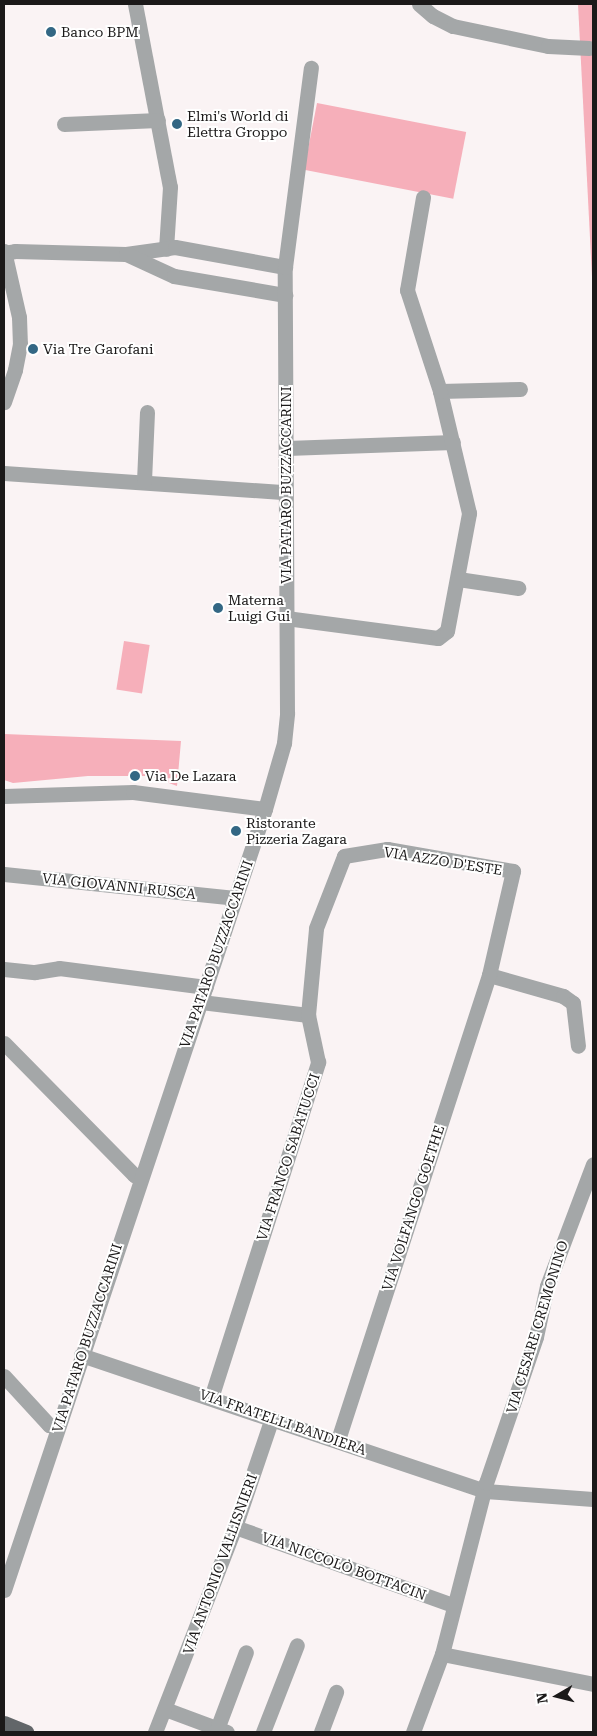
<!DOCTYPE html>
<html>
<head>
<meta charset="utf-8">
<style>
  body { margin:0 }
  #map { position:relative; width:597px; height:1736px; overflow:hidden; background:#faf3f4; font-family:"Roboto Serif",serif }
  div>[style] { position:absolute }
  [style*='--x'] { left:calc(var(--x)*1px); top:calc(var(--y)*1px); width:calc(var(--w)*1px); rotate:calc(var(--a)*1deg) }
  .green>* { inset:0; background:#f6afba; transform-origin:0 0 }
  .minor>* { height:15px; margin:-7.5px; padding:0 7.5px; transform-origin:7.5px; border-radius:7.5px; background:#a4a7a8 }
  .major>* { height:15px; margin:-7.5px; padding:0 7.5px; transform-origin:7.5px; border-radius:7.5px; background:#626669 }
  .dots>* { width:14px; height:14px; translate:-50% -50%; box-sizing:border-box; border:2px solid #fff; border-radius:50% }
  span { translate:-50% -50%; white-space:nowrap; text-align:center; line-height:1.15; -webkit-text-stroke:4px #fff; paint-order:stroke }
  .poi-label { font-size:14px; color:#1b1919 }
  .left { translate:0 -50%; text-align:left }
  .street-label { font-size:14px; color:#1b1919 }
  .frame { position:absolute; inset:0; border:5px solid #1b1919; pointer-events:none }
  .north { position:absolute; left:532px; top:1671px; width:50px; height:50px; -webkit-text-stroke:4px #fff; paint-order:stroke; rotate:262deg; font-size:14px; font-weight:700; line-height:20px; text-align:center; color:#1b1919 }
  .north::after { content:''; display:block; margin:auto; width:18px; height:22px; background:#1b1919; clip-path:polygon(50% 0,100% 100%,50% 72%,0 100%) }
</style>
</head>
<body>
<div id="map">
  <div class="green">
    <i style="clip-path:polygon(578px 4px,593px 4px,593px 296px,592px 277px)"></i>
    <i style="left:317px;top:103px;width:152px;height:68px;rotate:11deg"></i>
    <i style="left:124px;top:641px;width:26px;height:49px;rotate:9deg"></i>
    <i style="clip-path:polygon(4px 734px,181px 741px,177px 786px,150px 776px,88px 776px,13px 783px,4px 780px)"></i>
  </div>
  <div class="minor">
    <i style="--x:135;--y:4;--w:186;--a:79.2"></i>
    <i style="--x:170;--y:187;--w:62;--a:93.7"></i>
    <i style="--x:419;--y:4;--w:18;--a:41"></i>
    <i style="--x:433;--y:16;--w:22;--a:27"></i>
    <i style="--x:453;--y:26;--w:97;--a:11.9"></i>
    <i style="--x:548;--y:46;--w:41;--a:2.8"></i>
    <i style="--x:64;--y:124;--w:94;--a:-2.4"></i>
    <i style="--x:4;--y:251;--w:68;--a:77.2"></i>
    <i style="--x:19;--y:317;--w:27;--a:88"></i>
    <i style="--x:20;--y:344;--w:26;--a:101"></i>
    <i style="--x:15;--y:370;--w:34;--a:109"></i>
    <i style="--x:4;--y:253;--w:11;--a:-10"></i>
    <i style="--x:15;--y:251;--w:111;--a:1.5"></i>
    <i style="--x:126;--y:254;--w:49;--a:-8.1"></i>
    <i style="--x:175;--y:247;--w:112;--a:10.3"></i>
    <i style="--x:126;--y:254;--w:53;--a:24.6"></i>
    <i style="--x:174;--y:276;--w:113;--a:9.7"></i>
    <i style="--x:440;--y:391;--w:80;--a:-1.4"></i>
    <i style="--x:287;--y:448;--w:166;--a:-2.1"></i>
    <i style="--x:4;--y:473;--w:282;--a:3.9"></i>
    <i style="--x:144;--y:481;--w:69;--a:-87.5"></i>
    <i style="--x:458;--y:579;--w:61;--a:8.5"></i>
    <i style="--x:286;--y:618;--w:153;--a:7.5"></i>
    <i style="--x:438;--y:638;--w:11;--a:-38"></i>
    <i style="--x:447;--y:631;--w:120;--a:-79.4"></i>
    <i style="--x:469;--y:513;--w:125;--a:-103.4"></i>
    <i style="--x:440;--y:391;--w:106;--a:-108.1"></i>
    <i style="--x:407;--y:290;--w:94;--a:-80.2"></i>
    <i style="--x:4;--y:796;--w:129;--a:-1.8"></i>
    <i style="--x:133;--y:792;--w:133;--a:7.3"></i>
    <i style="--x:4;--y:874;--w:232;--a:5.9"></i>
    <i style="--x:4;--y:969;--w:31;--a:6"></i>
    <i style="--x:35;--y:972;--w:24;--a:-9"></i>
    <i style="--x:59;--y:968;--w:148;--a:7.4"></i>
    <i style="--x:489;--y:975;--w:77;--a:15.8"></i>
    <i style="--x:563;--y:996;--w:12;--a:35"></i>
    <i style="--x:573;--y:1003;--w:43;--a:83.4"></i>
    <i style="--x:201;--y:1002;--w:108;--a:6.9"></i>
    <i style="--x:4;--y:1043;--w:185;--a:45.4"></i>
    <i style="--x:134;--y:1175;--w:7;--a:27"></i>
    <i style="--x:81;--y:1355;--w:426;--a:18.6"></i>
    <i style="--x:485;--y:1491;--w:108;--a:4.2"></i>
    <i style="--x:4;--y:1376;--w:67;--a:47.4"></i>
    <i style="--x:49;--y:1425;--w:8;--a:14"></i>
    <i style="--x:211;--y:1398;--w:353;--a:-72.3"></i>
    <i style="--x:318;--y:1062;--w:48;--a:-102"></i>
    <i style="--x:308;--y:1015;--w:87;--a:-84.7"></i>
    <i style="--x:316;--y:928;--w:77;--a:-68.7"></i>
    <i style="--x:344;--y:856;--w:44;--a:-9.2"></i>
    <i style="--x:387;--y:849;--w:128;--a:9.9"></i>
    <i style="--x:513;--y:871;--w:107;--a:103"></i>
    <i style="--x:489;--y:975;--w:490;--a:108"></i>
    <i style="--x:235;--y:1527;--w:232;--a:19.7"></i>
    <i style="--x:4;--y:1590;--w:823;--a:-71.52"></i>
    <i style="--x:265;--y:809;--w:69;--a:-73.9"></i>
    <i style="--x:284;--y:743;--w:30;--a:-84"></i>
    <i style="--x:287;--y:713;--w:446;--a:-90.3"></i>
    <i style="--x:285;--y:267;--w:201;--a:-82.6"></i>
    <i style="--x:442;--y:1654;--w:154;--a:11.2"></i>
    <i style="--x:165;--y:1709;--w:66;--a:20.4"></i>
    <i style="--x:217;--y:1729;--w:82;--a:-69.4"></i>
    <i style="--x:155;--y:1732;--w:220;--a:-68.7"></i>
    <i style="--x:235;--y:1527;--w:115;--a:-71.3"></i>
    <i style="--x:263;--y:1732;--w:93;--a:-68.7"></i>
    <i style="--x:321;--y:1732;--w:43;--a:-69.4"></i>
    <i style="--x:413;--y:1732;--w:83;--a:-69.6"></i>
    <i style="--x:442;--y:1654;--w:177;--a:-75.6"></i>
    <i style="--x:486;--y:1483;--w:154;--a:-71.1"></i>
    <i style="--x:536;--y:1337;--w:52;--a:-77.8"></i>
    <i style="--x:547;--y:1286;--w:130;--a:-69.3"></i>
  </div>
  <div class="major">
    <i style="--x:4;--y:1723;--w:24;--a:22"></i>
  </div>
  <div class="dots">
    <i style="left:51px;top:32px;background:#336784"></i>
    <i style="left:177px;top:124px;background:#336784"></i>
    <i style="left:33px;top:349px;background:#336784"></i>
    <i style="left:218px;top:608px;background:#336784"></i>
    <i style="left:135px;top:776px;background:#336784"></i>
    <i style="left:236px;top:831px;background:#336784"></i>
  </div>
  <div class="poi-label">
    <span class="left" style="left:61px;top:32px">Banco BPM</span>
    <span class="left" style="left:187px;top:124px">Elmi's World di<br>Elettra Groppo</span>
    <span class="left" style="left:43px;top:349px">Via Tre Garofani</span>
    <span class="left" style="left:228px;top:608px">Materna<br>Luigi Gui</span>
    <span class="left" style="left:145px;top:776px">Via De Lazara</span>
    <span class="left" style="left:246px;top:831px">Ristorante<br>Pizzeria Zagara</span>
  </div>
  <div class="street-label">
    <span style="left:286px;top:485px;rotate:-90deg">VIA PATARO BUZZACCARINI</span>
    <span style="left:443px;top:861px;rotate:9deg">VIA AZZO D'ESTE</span>
    <span style="left:119px;top:886px;rotate:6deg">VIA GIOVANNI RUSCA</span>
    <span style="left:216px;top:954px;rotate:-71deg">VIA PATARO BUZZACCARINI</span>
    <span style="left:288px;top:1157px;rotate:-72deg">VIA FRANCO SABATUCCI</span>
    <span style="left:413px;top:1208px;rotate:-72deg">VIA VOLFANGO GOETHE</span>
    <span style="left:537px;top:1327px;rotate:-73deg">VIA CESARE CREMONINO</span>
    <span style="left:87px;top:1338px;rotate:-72deg">VIA PATARO BUZZACCARINI</span>
    <span style="left:283px;top:1422px;rotate:19deg">VIA FRATELLI BANDIERA</span>
    <span style="left:220px;top:1564px;rotate:-70deg">VIA ANTONIO VALLISNIERI</span>
    <span style="left:344px;top:1566px;rotate:20deg">VIA NICCOLÒ BOTTACIN</span>
  </div>
  <div class="frame"></div>
  <div class="north">N</div>
</div>
</body>
</html>
